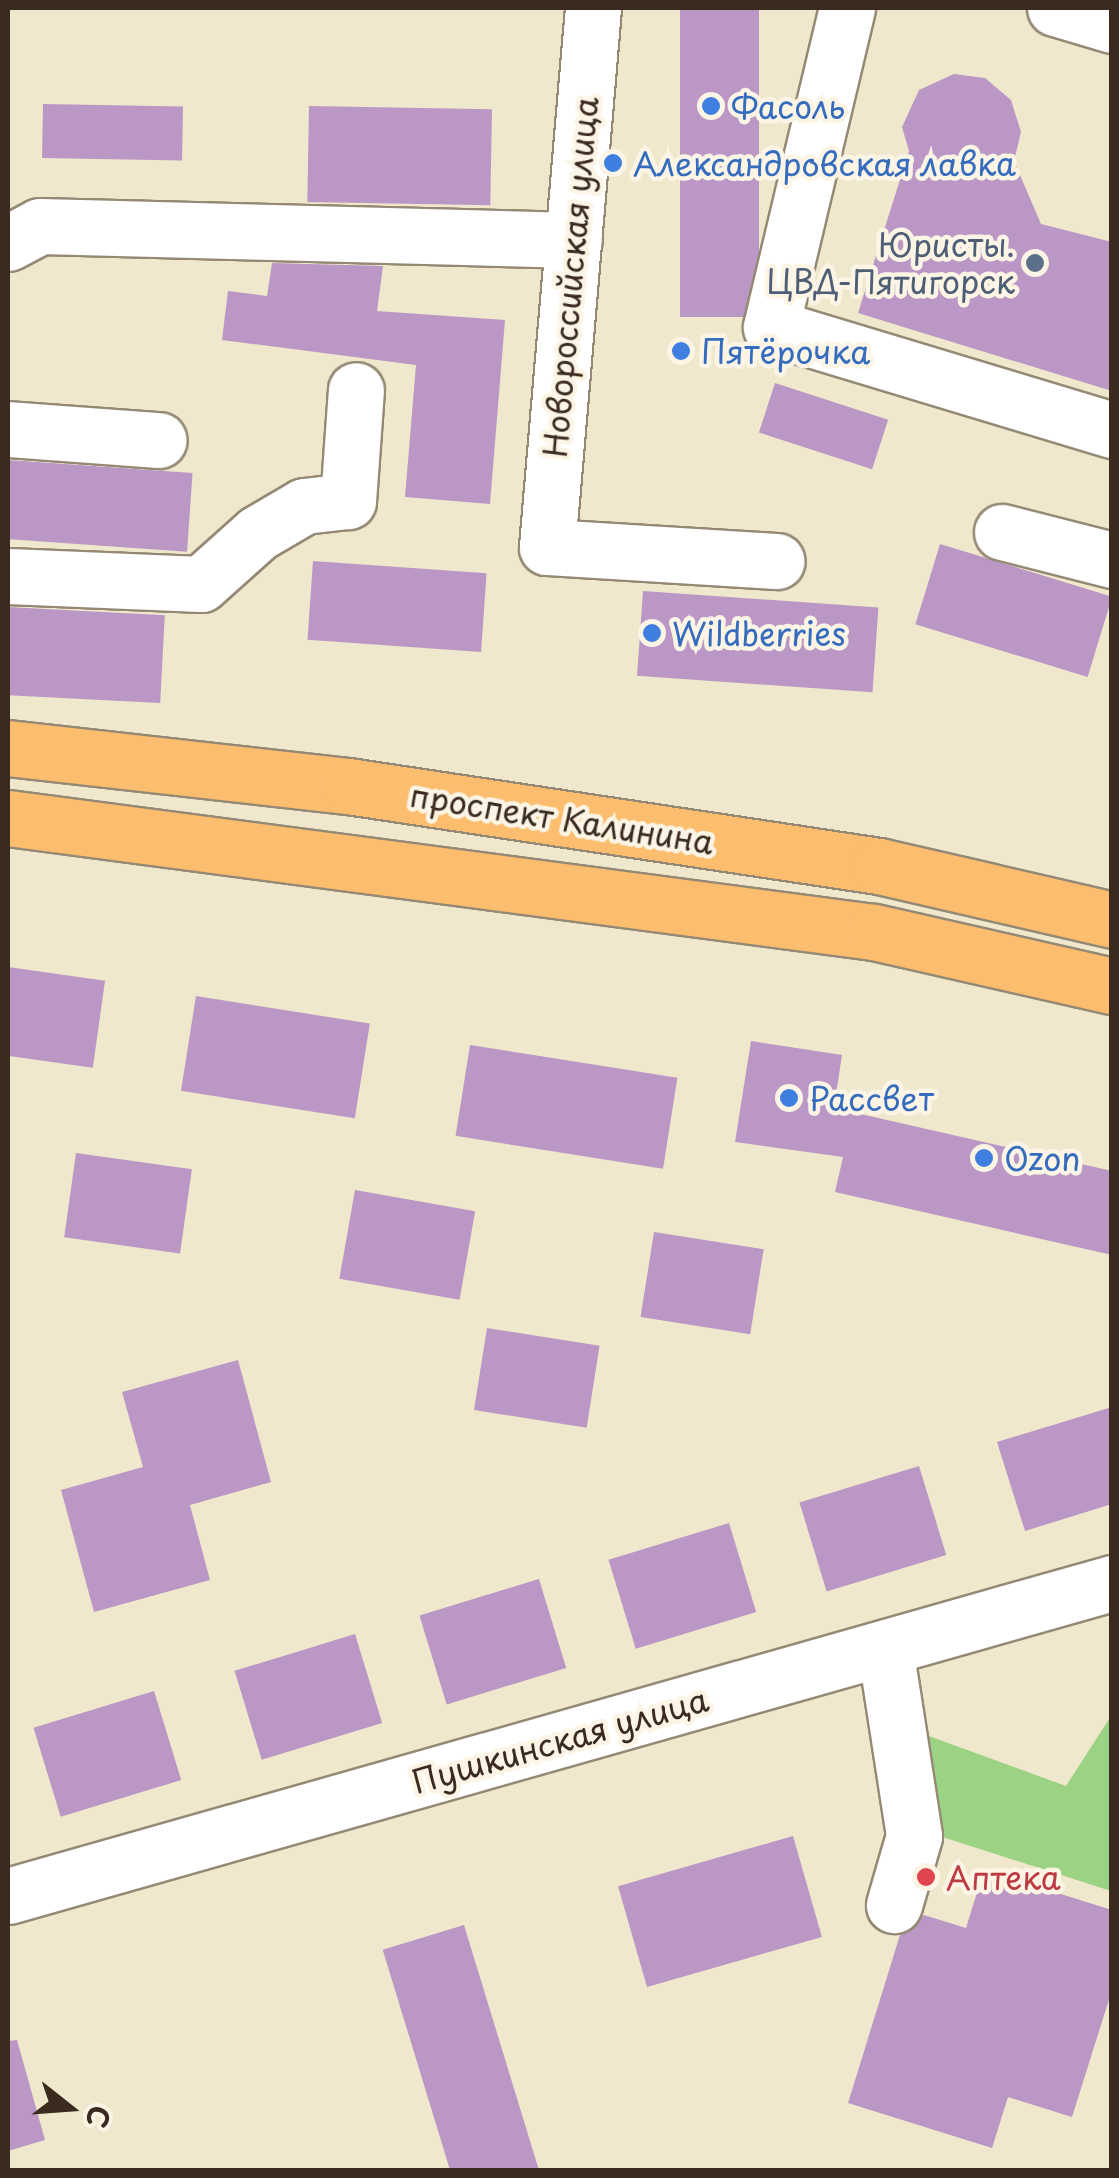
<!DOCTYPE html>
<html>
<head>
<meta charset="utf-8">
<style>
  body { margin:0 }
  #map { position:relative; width:1119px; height:2178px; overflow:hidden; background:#efe8cc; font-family:"Playpen Sans",sans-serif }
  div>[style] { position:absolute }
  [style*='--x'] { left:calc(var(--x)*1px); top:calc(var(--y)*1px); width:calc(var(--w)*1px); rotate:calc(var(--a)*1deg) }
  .green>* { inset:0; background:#9cd284 }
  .building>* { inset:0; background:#ba97c5; transform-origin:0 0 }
  .roads { filter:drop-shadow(2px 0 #958975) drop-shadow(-2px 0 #958975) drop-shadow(0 2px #958975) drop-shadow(0 -2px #958975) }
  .minor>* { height:55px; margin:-27.5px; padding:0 27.5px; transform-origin:27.5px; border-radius:27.5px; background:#fff }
  .major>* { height:55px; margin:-27.5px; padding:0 27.5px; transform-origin:27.5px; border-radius:27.5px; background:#fcbd6f }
  .dots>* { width:28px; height:28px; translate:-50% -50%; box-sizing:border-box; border:5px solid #fcf5e5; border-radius:50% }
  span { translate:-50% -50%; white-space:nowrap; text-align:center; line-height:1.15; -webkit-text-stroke:9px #fcf5e5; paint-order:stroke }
  .shop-label { font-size:32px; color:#366cbe }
  .left { translate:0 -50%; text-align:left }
  .service-label { font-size:32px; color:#4e5e75 }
  .right { translate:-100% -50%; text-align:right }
  .street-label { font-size:32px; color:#3b2a1e }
  .health-label { font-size:32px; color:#be3a42 }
  .frame { position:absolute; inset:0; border:10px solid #3b2a1e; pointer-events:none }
  .north { position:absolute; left:20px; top:2058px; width:100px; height:100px; -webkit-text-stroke:8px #fcf5e5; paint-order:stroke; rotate:107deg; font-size:28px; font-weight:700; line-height:40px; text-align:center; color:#3b2a1e }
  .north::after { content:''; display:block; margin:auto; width:35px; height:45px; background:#3b2a1e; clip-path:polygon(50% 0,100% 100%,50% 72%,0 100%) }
</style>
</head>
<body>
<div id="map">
  <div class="green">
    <i style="clip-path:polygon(1111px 1716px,1111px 1891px,933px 1834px,918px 1732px,1066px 1786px)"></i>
  </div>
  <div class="building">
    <i style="left:680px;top:8px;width:79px;height:309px"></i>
    <i style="clip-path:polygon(954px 74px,985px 78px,1011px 100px,1021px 132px,1014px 161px,1041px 224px,1112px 242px,1112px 391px,858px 313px,909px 151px,902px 127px,919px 90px)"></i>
    <i style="left:43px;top:104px;width:140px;height:54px;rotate:1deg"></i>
    <i style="left:309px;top:106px;width:183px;height:96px;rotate:1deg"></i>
    <i style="clip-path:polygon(272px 263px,383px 266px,377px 311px,505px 320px,490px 504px,405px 497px,416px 365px,222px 340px,228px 291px,267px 296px)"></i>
    <i style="left:775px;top:383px;width:119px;height:52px;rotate:18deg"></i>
    <i style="left:8px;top:460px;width:185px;height:79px;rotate:4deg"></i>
    <i style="left:940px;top:544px;width:180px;height:84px;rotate:17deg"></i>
    <i style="left:313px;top:561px;width:174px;height:79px;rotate:4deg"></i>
    <i style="left:643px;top:591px;width:236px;height:85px;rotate:4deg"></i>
    <i style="left:8px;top:607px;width:157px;height:88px;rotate:3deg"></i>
    <i style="left:8px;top:967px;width:98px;height:88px;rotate:8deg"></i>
    <i style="left:196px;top:996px;width:176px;height:96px;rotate:9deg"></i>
    <i style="clip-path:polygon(751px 1041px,842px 1055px,834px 1108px,1112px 1171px,1112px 1255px,835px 1192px,843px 1157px,735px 1142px)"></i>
    <i style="left:470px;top:1045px;width:210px;height:92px;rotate:9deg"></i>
    <i style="left:76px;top:1153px;width:117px;height:85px;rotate:8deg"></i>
    <i style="left:355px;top:1190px;width:122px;height:90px;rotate:10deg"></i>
    <i style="left:654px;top:1232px;width:111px;height:86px;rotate:9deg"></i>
    <i style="left:487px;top:1328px;width:114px;height:83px;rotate:9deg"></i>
    <i style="clip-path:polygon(238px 1360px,271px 1482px,190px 1505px,210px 1580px,94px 1612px,61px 1490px,143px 1467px,122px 1392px)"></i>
    <i style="clip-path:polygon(1112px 1407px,1112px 1504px,1025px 1531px,997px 1442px)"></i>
    <i style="left:919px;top:1466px;width:93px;height:125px;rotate:73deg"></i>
    <i style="left:729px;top:1523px;width:93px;height:126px;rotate:73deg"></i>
    <i style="left:539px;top:1579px;width:93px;height:125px;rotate:73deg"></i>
    <i style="left:355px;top:1634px;width:93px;height:126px;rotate:73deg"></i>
    <i style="left:154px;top:1691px;width:93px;height:126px;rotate:73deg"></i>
    <i style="left:793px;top:1836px;width:105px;height:182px;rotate:74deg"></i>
    <i style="clip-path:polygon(984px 1870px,1112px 1910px,1112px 1990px,1072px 2117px,1008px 2097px,992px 2148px,848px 2103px,900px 1935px,924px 1915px,966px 1928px)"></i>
    <i style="left:464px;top:1925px;width:256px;height:85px;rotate:73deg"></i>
    <i style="clip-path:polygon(17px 2040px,45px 2140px,8px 2151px,8px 2041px)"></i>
  </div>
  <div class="roads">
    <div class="minor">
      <i style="--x:593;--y:8;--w:541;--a:94.88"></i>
      <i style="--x:547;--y:547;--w:230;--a:3.5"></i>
      <i style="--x:847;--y:8;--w:328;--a:103.4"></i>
      <i style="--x:771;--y:327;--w:356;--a:16.8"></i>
      <i style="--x:1055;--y:8;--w:59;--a:16.6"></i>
      <i style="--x:8;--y:243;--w:36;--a:-28"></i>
      <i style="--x:40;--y:226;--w:534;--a:1.5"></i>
      <i style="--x:8;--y:429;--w:151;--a:4.2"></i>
      <i style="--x:1002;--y:532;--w:114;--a:14.3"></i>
      <i style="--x:8;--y:576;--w:193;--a:2.4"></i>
      <i style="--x:201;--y:584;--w:76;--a:-41.8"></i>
      <i style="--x:258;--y:533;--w:53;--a:-30.4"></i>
      <i style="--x:304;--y:506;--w:44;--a:-6.5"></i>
      <i style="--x:348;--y:501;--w:111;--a:-85.9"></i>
      <i style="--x:885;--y:1648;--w:190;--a:81.2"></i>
      <i style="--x:914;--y:1836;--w:72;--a:106.2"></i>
      <i style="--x:8;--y:1896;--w:1148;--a:-15.83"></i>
    </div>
    <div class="major">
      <i style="--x:8;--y:748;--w:342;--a:6.4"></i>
      <i style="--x:348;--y:786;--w:537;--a:8.57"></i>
      <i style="--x:879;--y:866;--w:239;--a:13"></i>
      <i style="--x:8;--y:818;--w:873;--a:7.5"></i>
      <i style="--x:874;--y:932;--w:244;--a:12.8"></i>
    </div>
  </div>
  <div class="dots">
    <i style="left:711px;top:106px;background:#3f7fe0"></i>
    <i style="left:613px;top:163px;background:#3f7fe0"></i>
    <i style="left:1035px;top:263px;background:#5c6f8a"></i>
    <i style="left:681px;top:351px;background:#3f7fe0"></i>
    <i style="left:652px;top:633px;background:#3f7fe0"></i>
    <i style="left:789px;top:1098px;background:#3f7fe0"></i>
    <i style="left:984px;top:1158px;background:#3f7fe0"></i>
    <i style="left:926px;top:1877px;background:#e0444e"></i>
  </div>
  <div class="shop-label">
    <span class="left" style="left:731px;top:106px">Фасоль</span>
    <span class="left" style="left:633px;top:163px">Александровская лавка</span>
    <span class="left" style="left:701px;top:351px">Пятёрочка</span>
    <span class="left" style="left:672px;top:633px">Wildberries</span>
    <span class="left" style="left:809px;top:1098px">Рассвет</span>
    <span class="left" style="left:1004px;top:1158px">Ozon</span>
  </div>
  <div class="service-label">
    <span class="right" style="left:1015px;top:263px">Юристы.<br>ЦВД-Пятигорск</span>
  </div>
  <div class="street-label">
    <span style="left:570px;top:277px;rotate:-85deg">Новороссийская улица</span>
    <span style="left:562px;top:818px;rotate:9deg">проспект Калинина</span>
    <span style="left:560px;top:1740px;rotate:-16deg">Пушкинская улица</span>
  </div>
  <div class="health-label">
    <span class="left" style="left:946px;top:1877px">Аптека</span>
  </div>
  <div class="frame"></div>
  <div class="north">С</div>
</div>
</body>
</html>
